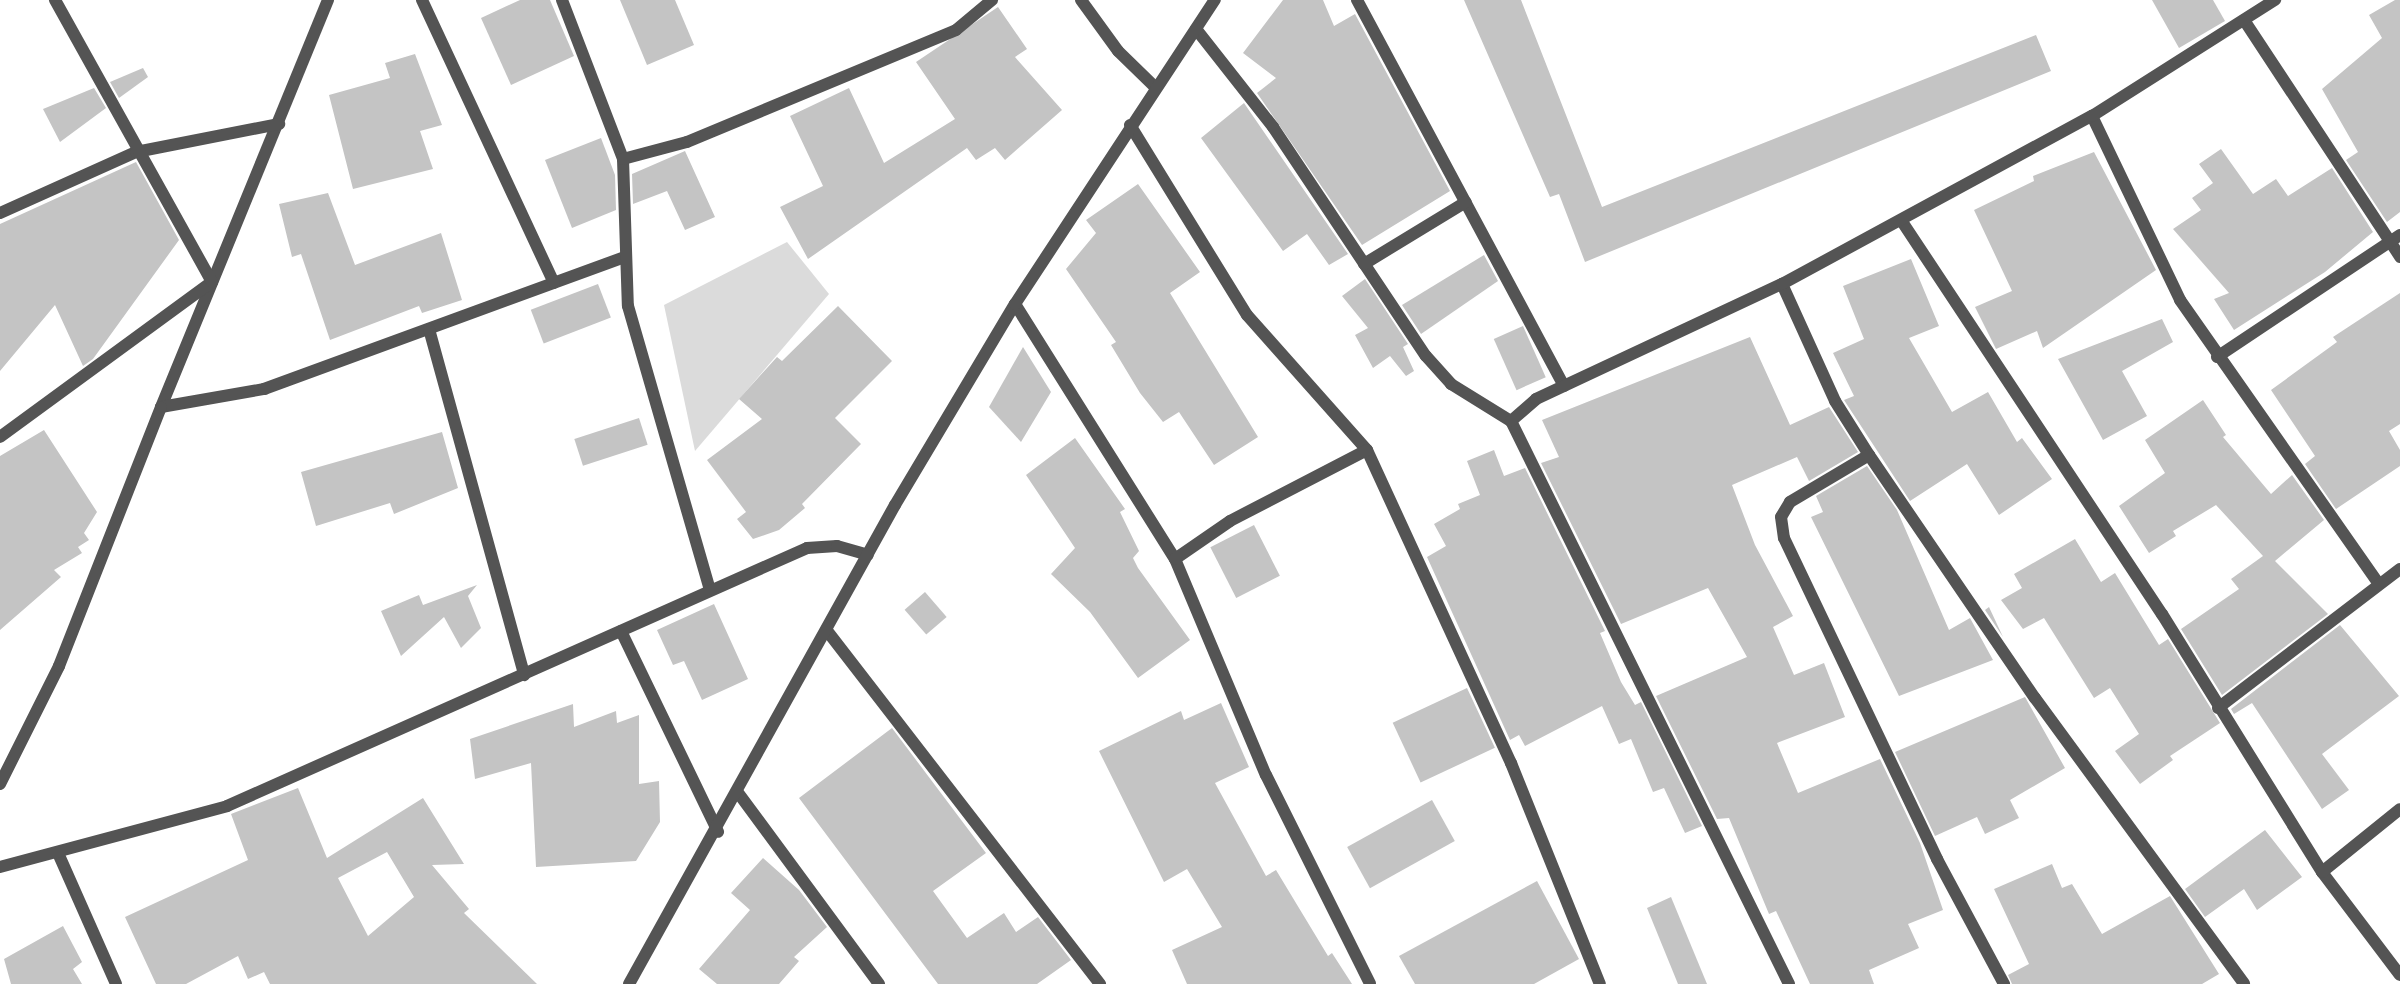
<!DOCTYPE html>
<html>
<head>
<meta charset="utf-8">
<style>
  body { margin:0 }
  #map { position:relative; width:2400px; height:984px; overflow:hidden; background:#fff; font-family:"Nunito Sans",sans-serif }
  div>[style] { position:absolute }
  [style*='--x'] { left:calc(var(--x)*1px); top:calc(var(--y)*1px); width:calc(var(--w)*1px); rotate:calc(var(--a)*1deg) }
  .green>* { inset:0; background:#dbdbdb }
  .building>* { inset:0; background:#c4c4c4; transform-origin:0 0 }
  .minor>* { height:12px; margin:-6px; padding:0 6px; transform-origin:6px; border-radius:6px; background:#545454 }
  .tertiary>* { height:12px; margin:-6px; padding:0 6px; transform-origin:6px; border-radius:6px; background:#545454 }
  span { translate:-50% -50%; white-space:nowrap; text-align:center; line-height:1.15; -webkit-text-stroke:6px #fff; paint-order:stroke }
</style>
</head>
<body>
<div id="map">
  <div class="green">
    <i style="clip-path:polygon(787px 242px,829px 294px,695px 451px,664px 305px)"></i>
  </div>
  <div class="building">
    <i style="clip-path:polygon(520px 0,550px 0,574px 56px,511px 85px,481px 18px)"></i>
    <i style="clip-path:polygon(620px 0,675px 0,694px 45px,647px 65px)"></i>
    <i style="clip-path:polygon(1283px 0,1323px 0,1334px 26px,1355px 14px,1450px 191px,1362px 245px,1257px 93px,1276px 78px,1243px 53px)"></i>
    <i style="clip-path:polygon(1464px 0,1521px 0,1602px 207px,2036px 35px,2051px 71px,1585px 262px,1559px 194px,1550px 197px)"></i>
    <i style="clip-path:polygon(2152px 0,2213px 0,2225px 21px,2179px 48px)"></i>
    <i style="clip-path:polygon(2395px 0,2400px 0,2400px 212px,2387px 222px,2346px 160px,2358px 152px,2322px 89px,2382px 38px,2369px 15px)"></i>
    <i style="clip-path:polygon(998px 7px,1027px 49px,1015px 57px,1062px 110px,1005px 160px,995px 148px,976px 160px,967px 148px,808px 259px,780px 207px,823px 186px,790px 116px,849px 88px,884px 163px,955px 119px,916px 62px)"></i>
    <i style="clip-path:polygon(415px 54px,442px 125px,420px 131px,433px 169px,353px 189px,329px 95px,390px 78px,385px 63px)"></i>
    <i style="clip-path:polygon(143px 68px,148px 77px,119px 98px,110px 82px)"></i>
    <i style="clip-path:polygon(94px 88px,106px 108px,60px 142px,43px 109px)"></i>
    <i style="clip-path:polygon(1244px 103px,1348px 254px,1329px 265px,1307px 234px,1283px 251px,1201px 138px)"></i>
    <i style="clip-path:polygon(601px 138px,615px 175px,616px 210px,572px 228px,545px 160px)"></i>
    <i style="clip-path:polygon(2221px 149px,2253px 194px,2276px 179px,2288px 196px,2332px 168px,2373px 232px,2325px 272px,2234px 330px,2214px 299px,2229px 293px,2173px 229px,2201px 210px,2192px 198px,2213px 183px,2199px 164px)"></i>
    <i style="clip-path:polygon(685px 151px,715px 217px,685px 230px,667px 191px,633px 204px,632px 174px)"></i>
    <i style="clip-path:polygon(2094px 152px,2156px 270px,2043px 348px,2037px 331px,1996px 349px,1975px 307px,2012px 291px,1974px 210px,2034px 181px,2033px 176px)"></i>
    <i style="clip-path:polygon(136px 162px,179px 240px,93px 359px,83px 366px,55px 305px,0 371px,0 224px)"></i>
    <i style="clip-path:polygon(1138px 184px,1200px 272px,1170px 293px,1258px 437px,1214px 465px,1179px 412px,1163px 422px,1140px 393px,1111px 345px,1116px 342px,1066px 269px,1096px 233px,1086px 220px)"></i>
    <i style="clip-path:polygon(328px 193px,355px 265px,441px 233px,462px 300px,422px 313px,419px 306px,330px 340px,301px 254px,292px 257px,279px 204px)"></i>
    <i style="clip-path:polygon(1484px 255px,1498px 281px,1421px 334px,1402px 305px)"></i>
    <i style="clip-path:polygon(1911px 259px,1939px 326px,1909px 338px,1952px 412px,1988px 392px,2017px 442px,2022px 438px,2052px 479px,1999px 515px,1967px 464px,1910px 501px,1844px 400px,1854px 396px,1833px 353px,1864px 339px,1843px 286px)"></i>
    <i style="clip-path:polygon(1365px 279px,1408px 344px,1403px 347px,1414px 371px,1406px 376px,1390px 356px,1373px 368px,1355px 335px,1368px 328px,1342px 296px)"></i>
    <i style="left:598px;top:284px;width:36px;height:72px;rotate:69deg"></i>
    <i style="clip-path:polygon(2400px 293px,2400px 424px,2389px 431px,2400px 450px,2400px 466px,2336px 509px,2305px 464px,2315px 456px,2271px 390px,2337px 342px,2333px 337px)"></i>
    <i style="clip-path:polygon(838px 306px,892px 361px,835px 418px,861px 444px,802px 504px,805px 508px,779px 530px,753px 539px,737px 519px,746px 512px,707px 460px,762px 419px,739px 399px,777px 357px,782px 361px)"></i>
    <i style="clip-path:polygon(2162px 319px,2173px 342px,2122px 371px,2147px 416px,2103px 440px,2058px 359px)"></i>
    <i style="left:1523px;top:326px;width:56px;height:32px;rotate:66deg"></i>
    <i style="clip-path:polygon(1750px 337px,1790px 425px,1829px 407px,1858px 452px,1809px 481px,1797px 457px,1732px 485px,1755px 545px,1793px 616px,1773px 627px,1794px 675px,1824px 663px,1845px 717px,1777px 743px,1798px 793px,1880px 759px,1920px 843px,1943px 910px,1908px 924px,1919px 948px,1869px 970px,1874px 984px,1810px 984px,1776px 911px,1769px 914px,1729px 818px,1717px 819px,1656px 696px,1747px 657px,1708px 588px,1621px 624px,1541px 463px,1559px 457px,1542px 420px)"></i>
    <i style="clip-path:polygon(1023px 347px,1051px 392px,1021px 442px,989px 407px)"></i>
    <i style="clip-path:polygon(2203px 400px,2226px 435px,2223px 437px,2271px 494px,2292px 475px,2324px 520px,2275px 561px,2328px 614px,2222px 695px,2181px 629px,2239px 589px,2231px 579px,2263px 556px,2216px 505px,2173px 531px,2176px 536px,2149px 553px,2119px 506px,2165px 473px,2145px 440px)"></i>
    <i style="left:639px;top:418px;width:28px;height:68px;rotate:72deg"></i>
    <i style="clip-path:polygon(44px 430px,97px 512px,84px 533px,89px 540px,78px 547px,82px 553px,54px 570px,61px 577px,0 630px,0 456px)"></i>
    <i style="clip-path:polygon(442px 432px,458px 488px,394px 514px,390px 503px,316px 526px,301px 472px)"></i>
    <i style="clip-path:polygon(1075px 438px,1125px 509px,1120px 512px,1139px 551px,1133px 558px,1138px 568px,1190px 640px,1138px 678px,1090px 612px,1051px 574px,1075px 548px,1026px 475px)"></i>
    <i style="clip-path:polygon(1494px 450px,1504px 476px,1525px 468px,1605px 631px,1600px 633px,1621px 682px,1635px 705px,1641px 702px,1702px 826px,1685px 833px,1664px 788px,1653px 792px,1631px 739px,1619px 744px,1602px 706px,1525px 746px,1519px 735px,1510px 740px,1427px 557px,1446px 546px,1434px 524px,1460px 509px,1458px 504px,1480px 495px,1467px 461px)"></i>
    <i style="clip-path:polygon(1867px 466px,1897px 510px,1949px 630px,1970px 618px,1993px 660px,1899px 696px,1811px 517px,1823px 512px,1816px 496px)"></i>
    <i style="left:1254px;top:525px;width:57px;height:49px;rotate:63deg"></i>
    <i style="clip-path:polygon(2075px 539px,2101px 582px,2115px 573px,2159px 645px,2168px 639px,2220px 723px,2170px 756px,2173px 760px,2140px 784px,2115px 751px,2139px 734px,2110px 688px,2094px 698px,2044px 618px,2023px 629px,2001px 600px,2022px 588px,2014px 574px)"></i>
    <i style="clip-path:polygon(477px 585px,468px 596px,481px 628px,461px 648px,444px 617px,401px 656px,381px 611px,419px 595px,423px 605px)"></i>
    <i style="left:925px;top:592px;width:33px;height:27px;rotate:49deg"></i>
    <i style="clip-path:polygon(714px 604px,748px 679px,702px 700px,684px 661px,673px 665px,657px 630px)"></i>
    <i style="clip-path:polygon(1989px 607px,2003px 637px,1985px 610px)"></i>
    <i style="clip-path:polygon(2340px 625px,2399px 696px,2322px 754px,2349px 790px,2322px 809px,2252px 703px,2234px 714px,2231px 709px)"></i>
    <i style="left:1467px;top:688px;width:66px;height:82px;rotate:65deg"></i>
    <i style="clip-path:polygon(2025px 697px,2065px 768px,2010px 800px,2019px 818px,1985px 834px,1977px 817px,1935px 836px,1895px 752px)"></i>
    <i style="clip-path:polygon(1221px 703px,1249px 767px,1215px 783px,1266px 876px,1276px 870px,1328px 956px,1332px 953px,1352px 984px,1187px 984px,1172px 950px,1222px 927px,1187px 869px,1164px 882px,1099px 751px,1181px 711px,1184px 720px)"></i>
    <i style="clip-path:polygon(573px 704px,574px 727px,616px 711px,617px 723px,639px 715px,639px 784px,659px 781px,660px 822px,636px 861px,536px 867px,531px 763px,475px 779px,470px 739px)"></i>
    <i style="clip-path:polygon(892px 728px,986px 853px,933px 891px,967px 938px,1004px 913px,1016px 932px,1038px 917px,1071px 960px,1037px 984px,938px 984px,799px 798px)"></i>
    <i style="clip-path:polygon(evenodd,298px 788px,327px 858px,423px 798px,464px 864px,432px 865px,469px 909px,464px 913px,537px 984px,270px 984px,264px 972px,248px 979px,238px 956px,186px 984px,156px 984px,125px 917px,248px 860px,231px 814px,298px 788px,387px 852px,414px 897px,368px 936px,338px 878px,387px 852px)"></i>
    <i style="left:1432px;top:800px;width:47px;height:97px;rotate:61deg"></i>
    <i style="clip-path:polygon(2265px 830px,2302px 877px,2257px 910px,2244px 889px,2205px 917px,2185px 889px)"></i>
    <i style="clip-path:polygon(763px 858px,799px 890px,827px 927px,794px 957px,799px 961px,779px 984px,717px 984px,699px 969px,750px 910px,731px 893px)"></i>
    <i style="clip-path:polygon(2052px 864px,2062px 888px,2072px 884px,2102px 934px,2170px 896px,2219px 974px,2202px 984px,2012px 984px,2008px 975px,2029px 964px,1994px 889px)"></i>
    <i style="clip-path:polygon(1537px 881px,1579px 959px,1534px 984px,1415px 984px,1399px 956px)"></i>
    <i style="clip-path:polygon(1671px 897px,1707px 984px,1678px 984px,1647px 908px)"></i>
    <i style="clip-path:polygon(63px 926px,82px 962px,73px 969px,82px 984px,11px 984px,4px 959px)"></i>
  </div>
  <div class="minor">
    <i style="--x:328;--y:0;--w:440;--a:112.3"></i>
    <i style="--x:161;--y:407;--w:105;--a:-9.9"></i>
    <i style="--x:264;--y:389;--w:383;--a:-20.1"></i>
    <i style="--x:422;--y:0;--w:312;--a:65"></i>
    <i style="--x:562;--y:0;--w:170;--a:69"></i>
    <i style="--x:623;--y:159;--w:147;--a:88.1"></i>
    <i style="--x:628;--y:306;--w:296;--a:73.9"></i>
    <i style="--x:1081;--y:0;--w:63;--a:54"></i>
    <i style="--x:1118;--y:51;--w:53;--a:44.2"></i>
    <i style="--x:1357;--y:0;--w:438;--a:61.8"></i>
    <i style="--x:2244;--y:20;--w:284;--a:56.6"></i>
    <i style="--x:1196;--y:29;--w:125;--a:51.8"></i>
    <i style="--x:1273;--y:127;--w:275;--a:56.3"></i>
    <i style="--x:1426;--y:356;--w:38;--a:48"></i>
    <i style="--x:1451;--y:384;--w:70;--a:31.7"></i>
    <i style="--x:2092;--y:116;--w:204;--a:64.4"></i>
    <i style="--x:2180;--y:300;--w:345;--a:55"></i>
    <i style="--x:1130;--y:125;--w:223;--a:58.4"></i>
    <i style="--x:1247;--y:315;--w:181;--a:48.4"></i>
    <i style="--x:1367;--y:450;--w:345;--a:65.3"></i>
    <i style="--x:1511;--y:763;--w:238;--a:68.1"></i>
    <i style="--x:623;--y:159;--w:66;--a:-14.9"></i>
    <i style="--x:687;--y:142;--w:291;--a:-22.6"></i>
    <i style="--x:956;--y:30;--w:47;--a:-39.8"></i>
    <i style="--x:0;--y:213;--w:149;--a:-24.2"></i>
    <i style="--x:136;--y:152;--w:146;--a:-11.1"></i>
    <i style="--x:1901;--y:220;--w:473;--a:56.5"></i>
    <i style="--x:2162;--y:614;--w:304;--a:58.2"></i>
    <i style="--x:2322;--y:872;--w:129;--a:52.9"></i>
    <i style="--x:1364;--y:264;--w:119;--a:-31.3"></i>
    <i style="--x:1782;--y:284;--w:128;--a:65.6"></i>
    <i style="--x:1835;--y:401;--w:64;--a:57.8"></i>
    <i style="--x:1869;--y:455;--w:294;--a:55.7"></i>
    <i style="--x:2035;--y:698;--w:354;--a:53.8"></i>
    <i style="--x:1015;--y:304;--w:301;--a:57.9"></i>
    <i style="--x:1175;--y:559;--w:234;--a:67.2"></i>
    <i style="--x:1266;--y:775;--w:233;--a:63.5"></i>
    <i style="--x:429;--y:329;--w:359;--a:74.6"></i>
    <i style="--x:2217;--y:357;--w:220;--a:-33.7"></i>
    <i style="--x:0;--y:437;--w:263;--a:-36.2"></i>
    <i style="--x:212;--y:282;--w:323;--a:-119.1"></i>
    <i style="--x:1869;--y:455;--w:92;--a:149.3"></i>
    <i style="--x:1790;--y:502;--w:17;--a:121"></i>
    <i style="--x:1781;--y:517;--w:21;--a:82"></i>
    <i style="--x:1784;--y:538;--w:356;--a:64.5"></i>
    <i style="--x:1937;--y:859;--w:142;--a:61.8"></i>
    <i style="--x:1175;--y:559;--w:67;--a:-34.6"></i>
    <i style="--x:1230;--y:521;--w:154;--a:-27.4"></i>
    <i style="--x:621;--y:631;--w:223;--a:64.2"></i>
    <i style="--x:828;--y:632;--w:445;--a:52.3"></i>
    <i style="--x:2218;--y:708;--w:229;--a:-37.4"></i>
    <i style="--x:739;--y:794;--w:236;--a:53.6"></i>
    <i style="--x:58;--y:853;--w:143;--a:66.1"></i>
    <i style="--x:0;--y:867;--w:235;--a:-15"></i>
    <i style="--x:227;--y:806;--w:635;--a:-23.98"></i>
    <i style="--x:807;--y:548;--w:30;--a:-4"></i>
    <i style="--x:837;--y:546;--w:32;--a:16"></i>
    <i style="--x:2322;--y:872;--w:100;--a:-38.9"></i>
    <i style="--x:629;--y:984;--w:548;--a:-60.96"></i>
    <i style="--x:895;--y:505;--w:234;--a:-59.2"></i>
    <i style="--x:1015;--y:304;--w:364;--a:-56.7"></i>
    <i style="--x:1789;--y:984;--w:628;--a:-116.28"></i>
    <i style="--x:1511;--y:421;--w:33;--a:-41"></i>
    <i style="--x:1536;--y:399;--w:272;--a:-25.1"></i>
    <i style="--x:1782;--y:284;--w:353;--a:-28.5"></i>
    <i style="--x:2092;--y:116;--w:217;--a:-32.4"></i>
  </div>
  <div class="tertiary">
    <i style="--x:0;--y:784;--w:132;--a:-63.4"></i>
    <i style="--x:59;--y:666;--w:278;--a:-68.5"></i>
  </div>
</div>
</body>
</html>
